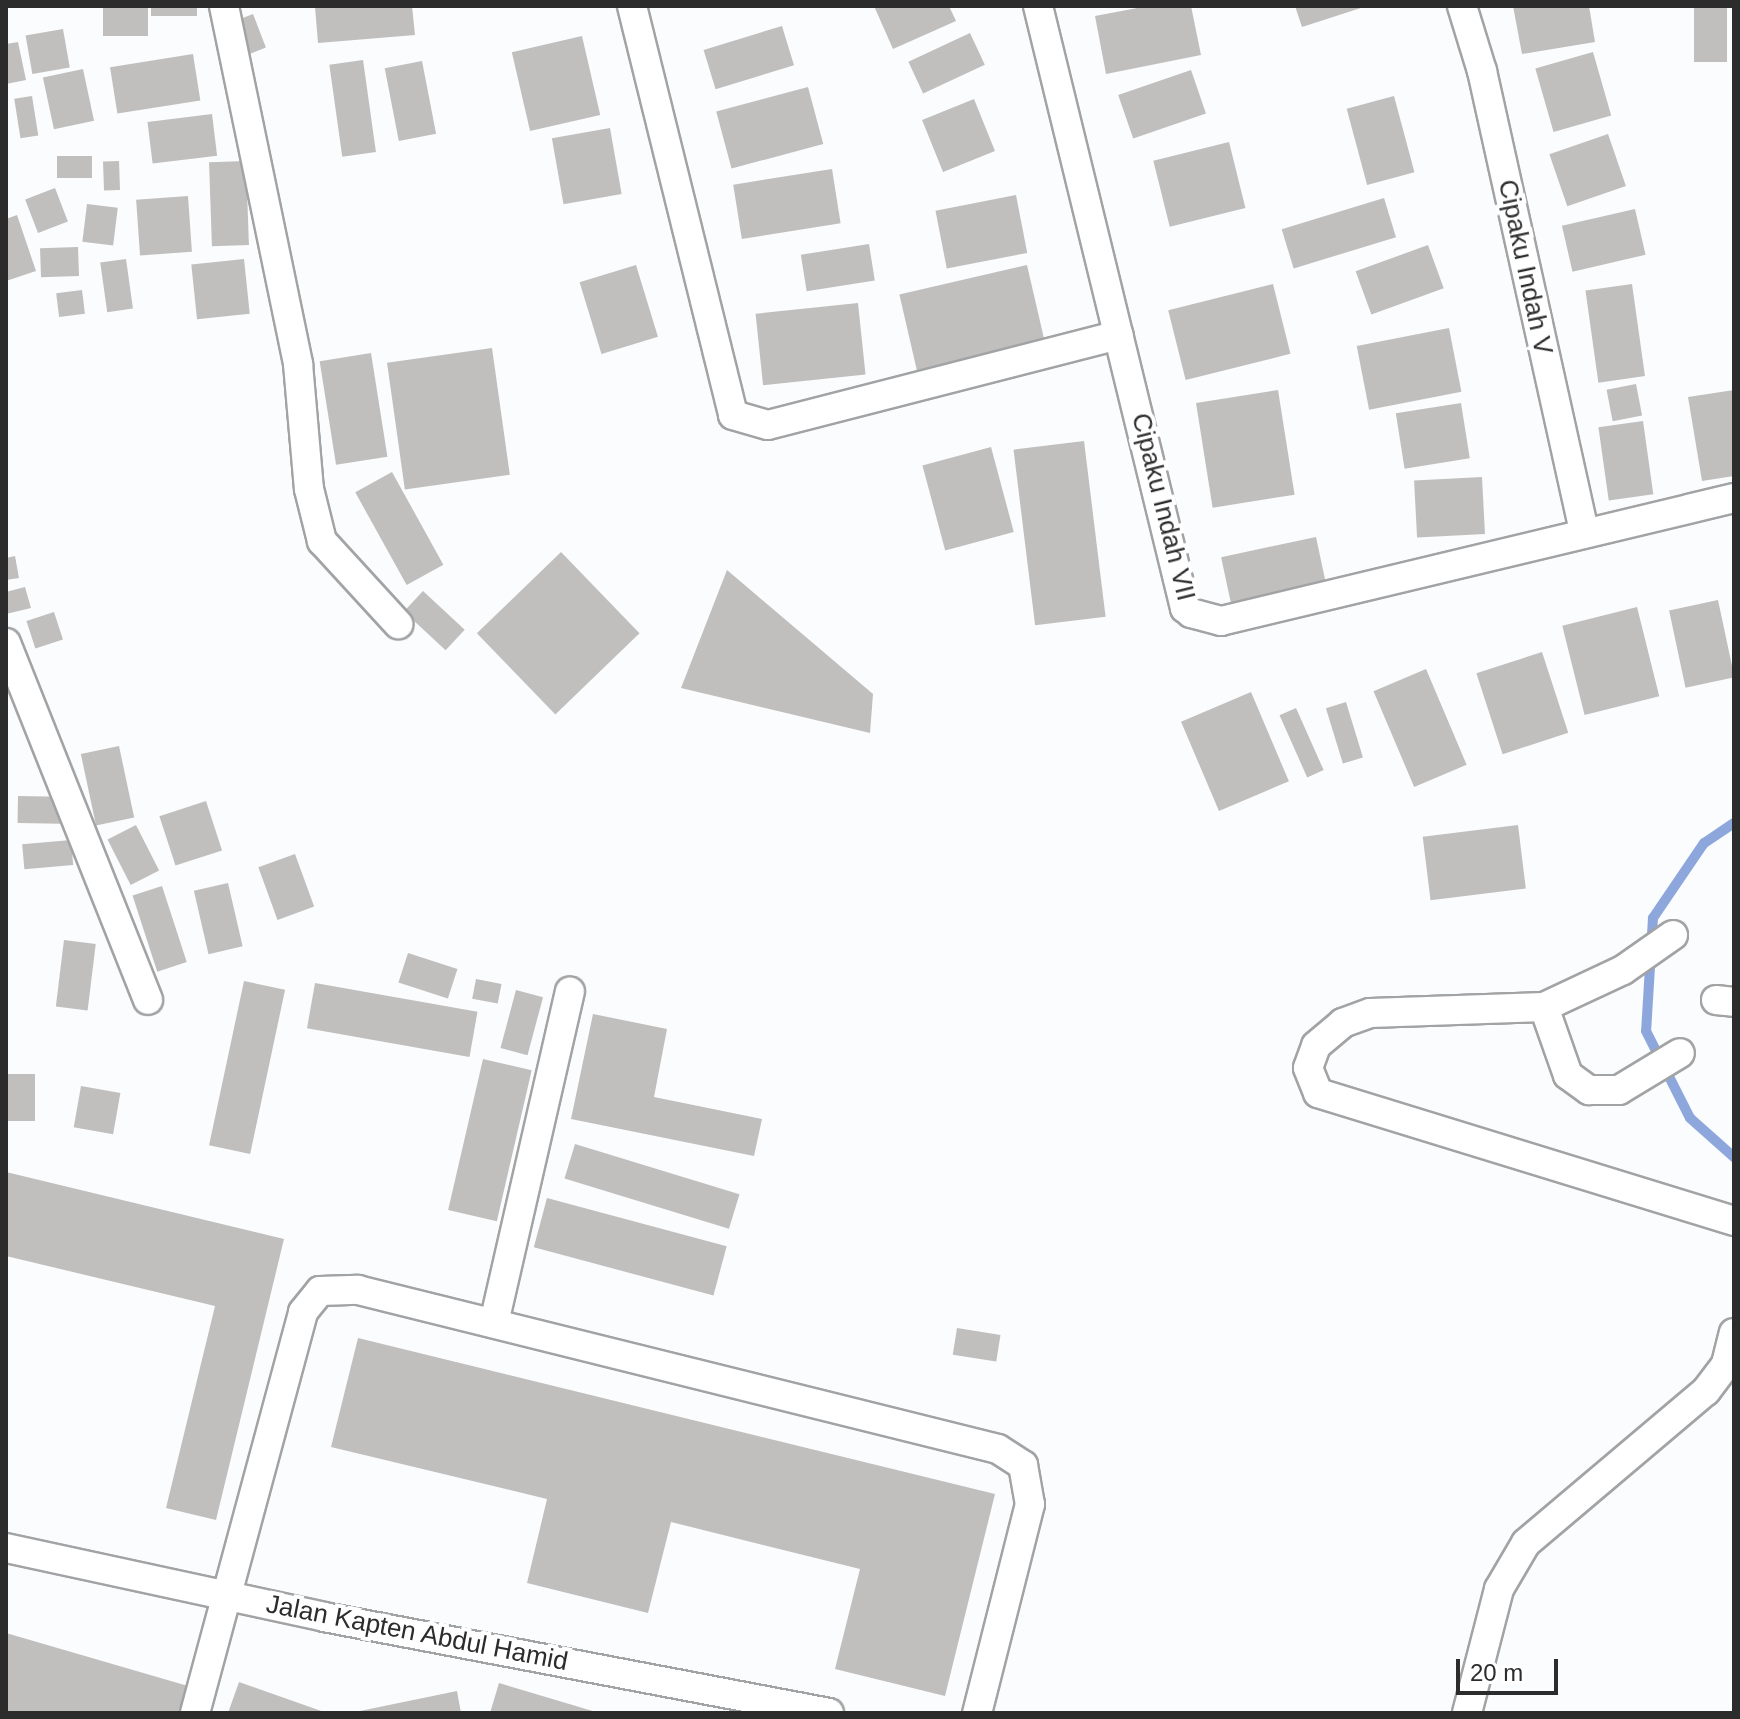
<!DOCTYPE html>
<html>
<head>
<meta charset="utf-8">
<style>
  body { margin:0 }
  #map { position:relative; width:1740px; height:1719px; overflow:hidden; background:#fafcfd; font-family:Arial,sans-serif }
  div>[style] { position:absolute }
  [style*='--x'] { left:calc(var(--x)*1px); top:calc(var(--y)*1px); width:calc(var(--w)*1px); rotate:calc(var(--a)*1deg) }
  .stream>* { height:10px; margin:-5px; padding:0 5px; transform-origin:5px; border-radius:5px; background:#8da7dd }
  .building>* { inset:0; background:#c0bfbe; transform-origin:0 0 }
  .roads { filter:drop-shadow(2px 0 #a2a3a5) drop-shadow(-2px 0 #a2a3a5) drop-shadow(0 2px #a2a3a5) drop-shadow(0 -2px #a2a3a5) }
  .minor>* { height:28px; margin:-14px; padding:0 14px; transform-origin:14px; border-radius:14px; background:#fff }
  span { translate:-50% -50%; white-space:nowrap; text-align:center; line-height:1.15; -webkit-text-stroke:8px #fff; paint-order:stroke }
  .street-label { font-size:26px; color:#2c2c2d }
  .frame { position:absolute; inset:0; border:8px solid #2c2c2d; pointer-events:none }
  .scale { position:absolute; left:1456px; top:1659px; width:102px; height:36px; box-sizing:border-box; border:4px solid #2c2c2d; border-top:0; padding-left:10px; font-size:24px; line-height:28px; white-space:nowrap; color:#2c2c2d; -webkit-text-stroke:6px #fff; paint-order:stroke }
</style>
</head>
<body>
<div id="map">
  <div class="stream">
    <i style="--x:1734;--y:823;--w:36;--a:146"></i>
    <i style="--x:1704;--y:843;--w:91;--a:124.2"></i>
    <i style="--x:1653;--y:918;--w:113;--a:93.5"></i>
    <i style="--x:1646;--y:1031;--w:97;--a:63.2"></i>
    <i style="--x:1690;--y:1118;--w:59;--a:41.6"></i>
  </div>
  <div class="building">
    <i style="left:103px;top:6px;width:45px;height:30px"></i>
    <i style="left:151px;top:6px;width:46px;height:10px"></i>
    <i style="clip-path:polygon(412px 6px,415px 35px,318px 43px,315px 7px)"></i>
    <i style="clip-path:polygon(874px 6px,949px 6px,956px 21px,893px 49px)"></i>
    <i style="clip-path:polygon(1148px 6px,1191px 6px,1201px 55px,1106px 74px,1095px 16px)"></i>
    <i style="clip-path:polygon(1295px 6px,1364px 6px,1364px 7px,1302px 27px)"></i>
    <i style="clip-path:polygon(1513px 6px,1589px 6px,1595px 42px,1522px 54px)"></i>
    <i style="left:1694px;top:6px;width:33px;height:56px"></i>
    <i style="left:253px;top:14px;width:36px;height:20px;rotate:69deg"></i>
    <i style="left:782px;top:26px;width:41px;height:82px;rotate:73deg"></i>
    <i style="left:63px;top:29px;width:39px;height:38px;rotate:80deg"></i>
    <i style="left:970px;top:33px;width:35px;height:68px;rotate:65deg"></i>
    <i style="left:582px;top:36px;width:81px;height:72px;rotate:77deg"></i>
    <i style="clip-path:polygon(18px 42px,26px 80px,6px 84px,6px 44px)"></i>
    <i style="left:1593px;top:52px;width:66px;height:60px;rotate:74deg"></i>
    <i style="left:193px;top:54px;width:47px;height:84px;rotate:81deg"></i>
    <i style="left:363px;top:60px;width:93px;height:34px;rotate:82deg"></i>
    <i style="left:422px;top:61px;width:74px;height:38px;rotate:79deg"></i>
    <i style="left:83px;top:69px;width:53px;height:41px;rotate:78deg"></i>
    <i style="left:1191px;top:70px;width:46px;height:77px;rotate:71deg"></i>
    <i style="left:808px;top:87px;width:59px;height:95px;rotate:75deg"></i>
    <i style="left:32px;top:96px;width:40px;height:18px;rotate:81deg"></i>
    <i style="left:1394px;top:96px;width:79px;height:49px;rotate:75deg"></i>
    <i style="left:974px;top:99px;width:56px;height:56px;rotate:68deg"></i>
    <i style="left:212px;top:114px;width:42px;height:65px;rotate:83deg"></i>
    <i style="left:610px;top:128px;width:67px;height:59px;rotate:80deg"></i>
    <i style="left:1608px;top:134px;width:55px;height:62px;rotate:71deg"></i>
    <i style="left:1229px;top:142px;width:68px;height:78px;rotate:76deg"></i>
    <i style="left:57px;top:156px;width:35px;height:22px"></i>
    <i style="left:119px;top:161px;width:29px;height:16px;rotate:88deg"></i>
    <i style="left:246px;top:161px;width:84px;height:37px;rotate:88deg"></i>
    <i style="left:832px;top:169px;width:55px;height:100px;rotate:81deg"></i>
    <i style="left:55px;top:188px;width:36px;height:32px;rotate:69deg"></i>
    <i style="left:1016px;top:195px;width:59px;height:82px;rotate:79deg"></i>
    <i style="left:188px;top:196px;width:56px;height:52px;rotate:86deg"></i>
    <i style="left:1384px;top:198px;width:41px;height:107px;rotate:73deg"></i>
    <i style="left:87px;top:204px;width:31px;height:38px;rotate:7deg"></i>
    <i style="left:1635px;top:209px;width:47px;height:75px;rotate:77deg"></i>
    <i style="clip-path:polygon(17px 215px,36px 271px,6px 281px,6px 219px)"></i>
    <i style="left:869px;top:244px;width:37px;height:69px;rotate:81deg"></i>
    <i style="left:1428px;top:245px;width:46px;height:77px;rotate:70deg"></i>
    <i style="left:78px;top:247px;width:29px;height:38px;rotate:88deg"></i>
    <i style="left:126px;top:259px;width:50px;height:26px;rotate:82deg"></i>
    <i style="left:244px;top:259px;width:55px;height:53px;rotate:84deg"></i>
    <i style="left:636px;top:265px;width:75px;height:59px;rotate:73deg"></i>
    <i style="left:1027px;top:265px;width:83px;height:131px;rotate:77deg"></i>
    <i style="left:1273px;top:284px;width:72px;height:108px;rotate:76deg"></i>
    <i style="left:1632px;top:284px;width:93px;height:47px;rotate:82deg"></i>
    <i style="left:82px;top:290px;width:24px;height:26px;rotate:83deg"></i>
    <i style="left:858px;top:303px;width:72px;height:103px;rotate:84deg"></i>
    <i style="left:1449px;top:328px;width:65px;height:94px;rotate:79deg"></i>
    <i style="left:492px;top:348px;width:128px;height:106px;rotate:82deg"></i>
    <i style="left:371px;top:353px;width:105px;height:52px;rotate:81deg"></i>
    <i style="left:1636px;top:384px;width:32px;height:30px;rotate:79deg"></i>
    <i style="left:1278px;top:390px;width:106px;height:83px;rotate:81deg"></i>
    <i style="clip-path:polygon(1734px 390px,1734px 476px,1702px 481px,1688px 397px)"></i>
    <i style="left:1461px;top:403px;width:56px;height:66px;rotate:81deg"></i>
    <i style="left:1643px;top:421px;width:74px;height:45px;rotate:82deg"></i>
    <i style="left:1084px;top:441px;width:177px;height:71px;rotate:83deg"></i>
    <i style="left:991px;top:447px;width:88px;height:71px;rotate:75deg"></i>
    <i style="left:392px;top:472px;width:106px;height:42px;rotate:61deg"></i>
    <i style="left:1482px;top:477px;width:57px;height:68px;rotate:87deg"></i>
    <i style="left:1316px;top:537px;width:52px;height:97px;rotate:78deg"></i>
    <i style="left:561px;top:552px;width:113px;height:117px;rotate:46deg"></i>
    <i style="clip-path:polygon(15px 556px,19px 578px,6px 580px,6px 558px)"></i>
    <i style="clip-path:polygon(727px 570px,873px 694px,870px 733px,681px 688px)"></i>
    <i style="clip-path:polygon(25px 587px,31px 608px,6px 614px,6px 592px)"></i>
    <i style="left:423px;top:591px;width:57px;height:28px;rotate:43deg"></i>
    <i style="left:1718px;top:600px;width:79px;height:50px;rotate:78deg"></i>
    <i style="left:1637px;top:607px;width:92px;height:77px;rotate:76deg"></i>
    <i style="left:54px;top:612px;width:29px;height:29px;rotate:72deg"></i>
    <i style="left:1542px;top:652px;width:85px;height:69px;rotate:72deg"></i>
    <i style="left:1426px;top:669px;width:104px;height:57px;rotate:67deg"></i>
    <i style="left:1251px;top:692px;width:97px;height:76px;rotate:67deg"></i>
    <i style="left:1346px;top:702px;width:58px;height:21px;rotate:73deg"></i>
    <i style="left:1296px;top:708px;width:68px;height:18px;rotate:66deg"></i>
    <i style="left:119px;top:746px;width:73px;height:39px;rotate:78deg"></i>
    <i style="left:18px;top:796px;width:43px;height:27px;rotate:1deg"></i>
    <i style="left:206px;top:801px;width:52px;height:49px;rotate:72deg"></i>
    <i style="left:136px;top:825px;width:51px;height:32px;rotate:63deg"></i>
    <i style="left:1518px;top:825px;width:64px;height:96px;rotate:83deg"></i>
    <i style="left:71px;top:840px;width:25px;height:49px;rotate:85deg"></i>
    <i style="left:295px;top:854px;width:56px;height:39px;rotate:70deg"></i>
    <i style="left:228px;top:883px;width:65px;height:35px;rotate:77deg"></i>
    <i style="left:162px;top:886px;width:80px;height:31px;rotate:72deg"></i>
    <i style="left:64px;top:940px;width:32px;height:67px;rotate:7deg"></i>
    <i style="left:408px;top:953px;width:52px;height:31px;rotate:18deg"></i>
    <i style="left:476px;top:979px;width:26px;height:20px;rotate:11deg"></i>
    <i style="left:244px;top:981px;width:42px;height:168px;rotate:12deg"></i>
    <i style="left:315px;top:983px;width:165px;height:46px;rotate:10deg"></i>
    <i style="left:516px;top:990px;width:28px;height:60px;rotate:15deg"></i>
    <i style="clip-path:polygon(593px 1014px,667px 1029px,654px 1097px,762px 1119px,754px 1156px,571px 1119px)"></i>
    <i style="left:483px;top:1059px;width:50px;height:155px;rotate:13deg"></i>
    <i style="left:6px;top:1074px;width:29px;height:47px"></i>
    <i style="left:81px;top:1086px;width:40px;height:42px;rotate:10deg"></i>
    <i style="left:575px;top:1144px;width:172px;height:36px;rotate:17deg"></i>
    <i style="clip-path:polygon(6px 1172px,284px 1239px,216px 1520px,166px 1508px,215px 1306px,6px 1256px)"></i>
    <i style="left:547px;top:1198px;width:186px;height:51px;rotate:15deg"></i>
    <i style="left:957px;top:1328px;width:44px;height:27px;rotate:9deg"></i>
    <i style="clip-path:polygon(358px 1338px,995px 1494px,945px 1696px,835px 1669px,860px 1569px,671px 1522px,648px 1613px,527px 1583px,547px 1499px,331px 1447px)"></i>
    <i style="clip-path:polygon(6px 1633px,188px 1686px,180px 1713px,6px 1713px)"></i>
    <i style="clip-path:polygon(239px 1682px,327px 1713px,228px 1713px)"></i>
    <i style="clip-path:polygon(499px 1683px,596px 1712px,596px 1713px,490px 1713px)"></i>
    <i style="clip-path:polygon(457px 1691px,461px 1713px,355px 1713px,355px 1712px)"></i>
  </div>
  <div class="roads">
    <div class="minor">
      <i style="--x:224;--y:6;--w:366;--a:78.3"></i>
      <i style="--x:298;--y:364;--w:125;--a:85"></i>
      <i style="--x:309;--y:489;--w:54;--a:76"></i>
      <i style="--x:322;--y:541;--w:113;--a:47.5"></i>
      <i style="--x:632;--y:6;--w:421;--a:76.1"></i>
      <i style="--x:733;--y:415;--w:36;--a:16"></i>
      <i style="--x:768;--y:425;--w:362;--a:-14.4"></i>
      <i style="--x:1038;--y:6;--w:620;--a:76.28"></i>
      <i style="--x:1185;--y:608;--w:8;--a:40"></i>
      <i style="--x:1191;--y:613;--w:31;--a:15"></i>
      <i style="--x:1221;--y:621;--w:528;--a:-13.48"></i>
      <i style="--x:1462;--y:6;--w:68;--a:72.9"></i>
      <i style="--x:1482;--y:71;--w:470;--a:77.5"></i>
      <i style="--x:6;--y:643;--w:384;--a:68.3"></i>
      <i style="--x:1673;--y:935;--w:61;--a:145"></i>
      <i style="--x:1623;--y:970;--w:87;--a:154.9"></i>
      <i style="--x:1544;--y:1007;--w:174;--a:178"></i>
      <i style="--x:1370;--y:1013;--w:29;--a:160"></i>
      <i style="--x:1343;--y:1023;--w:35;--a:140"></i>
      <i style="--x:1316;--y:1046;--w:23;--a:110"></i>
      <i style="--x:1308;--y:1068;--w:27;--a:68"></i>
      <i style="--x:1318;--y:1093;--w:435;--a:17.1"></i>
      <i style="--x:1716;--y:1000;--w:18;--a:6"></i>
      <i style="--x:1544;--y:1007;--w:72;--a:70.6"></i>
      <i style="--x:1568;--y:1075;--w:26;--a:36"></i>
      <i style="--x:1589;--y:1090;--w:30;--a:0"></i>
      <i style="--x:1619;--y:1090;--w:71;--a:-31.2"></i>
      <i style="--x:494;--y:1323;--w:340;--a:-77.1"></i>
      <i style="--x:6;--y:1548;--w:325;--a:12.2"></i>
      <i style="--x:324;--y:1617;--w:514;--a:10.76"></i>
      <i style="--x:195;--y:1713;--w:415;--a:-74.9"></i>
      <i style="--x:303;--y:1312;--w:27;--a:-51"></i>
      <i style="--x:320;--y:1291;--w:38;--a:-2"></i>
      <i style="--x:358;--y:1290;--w:659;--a:13.95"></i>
      <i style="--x:998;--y:1449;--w:30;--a:33"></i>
      <i style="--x:1023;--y:1465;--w:40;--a:80"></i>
      <i style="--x:1030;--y:1504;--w:216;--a:104.2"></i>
      <i style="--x:1467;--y:1713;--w:128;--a:-75.5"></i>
      <i style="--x:1499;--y:1589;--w:53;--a:-59.6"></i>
      <i style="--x:1526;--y:1543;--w:236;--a:-40.2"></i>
      <i style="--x:1706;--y:1391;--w:34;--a:-53"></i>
      <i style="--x:1726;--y:1364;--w:32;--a:-76"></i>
    </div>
  </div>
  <div class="street-label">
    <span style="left:1525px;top:267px;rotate:78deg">Cipaku Indah V</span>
    <span style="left:1163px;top:507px;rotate:76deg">Cipaku Indah VII</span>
    <span style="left:417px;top:1633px;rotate:11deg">Jalan Kapten Abdul Hamid</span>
  </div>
  <div class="frame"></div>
  <div class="scale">20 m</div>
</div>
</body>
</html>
